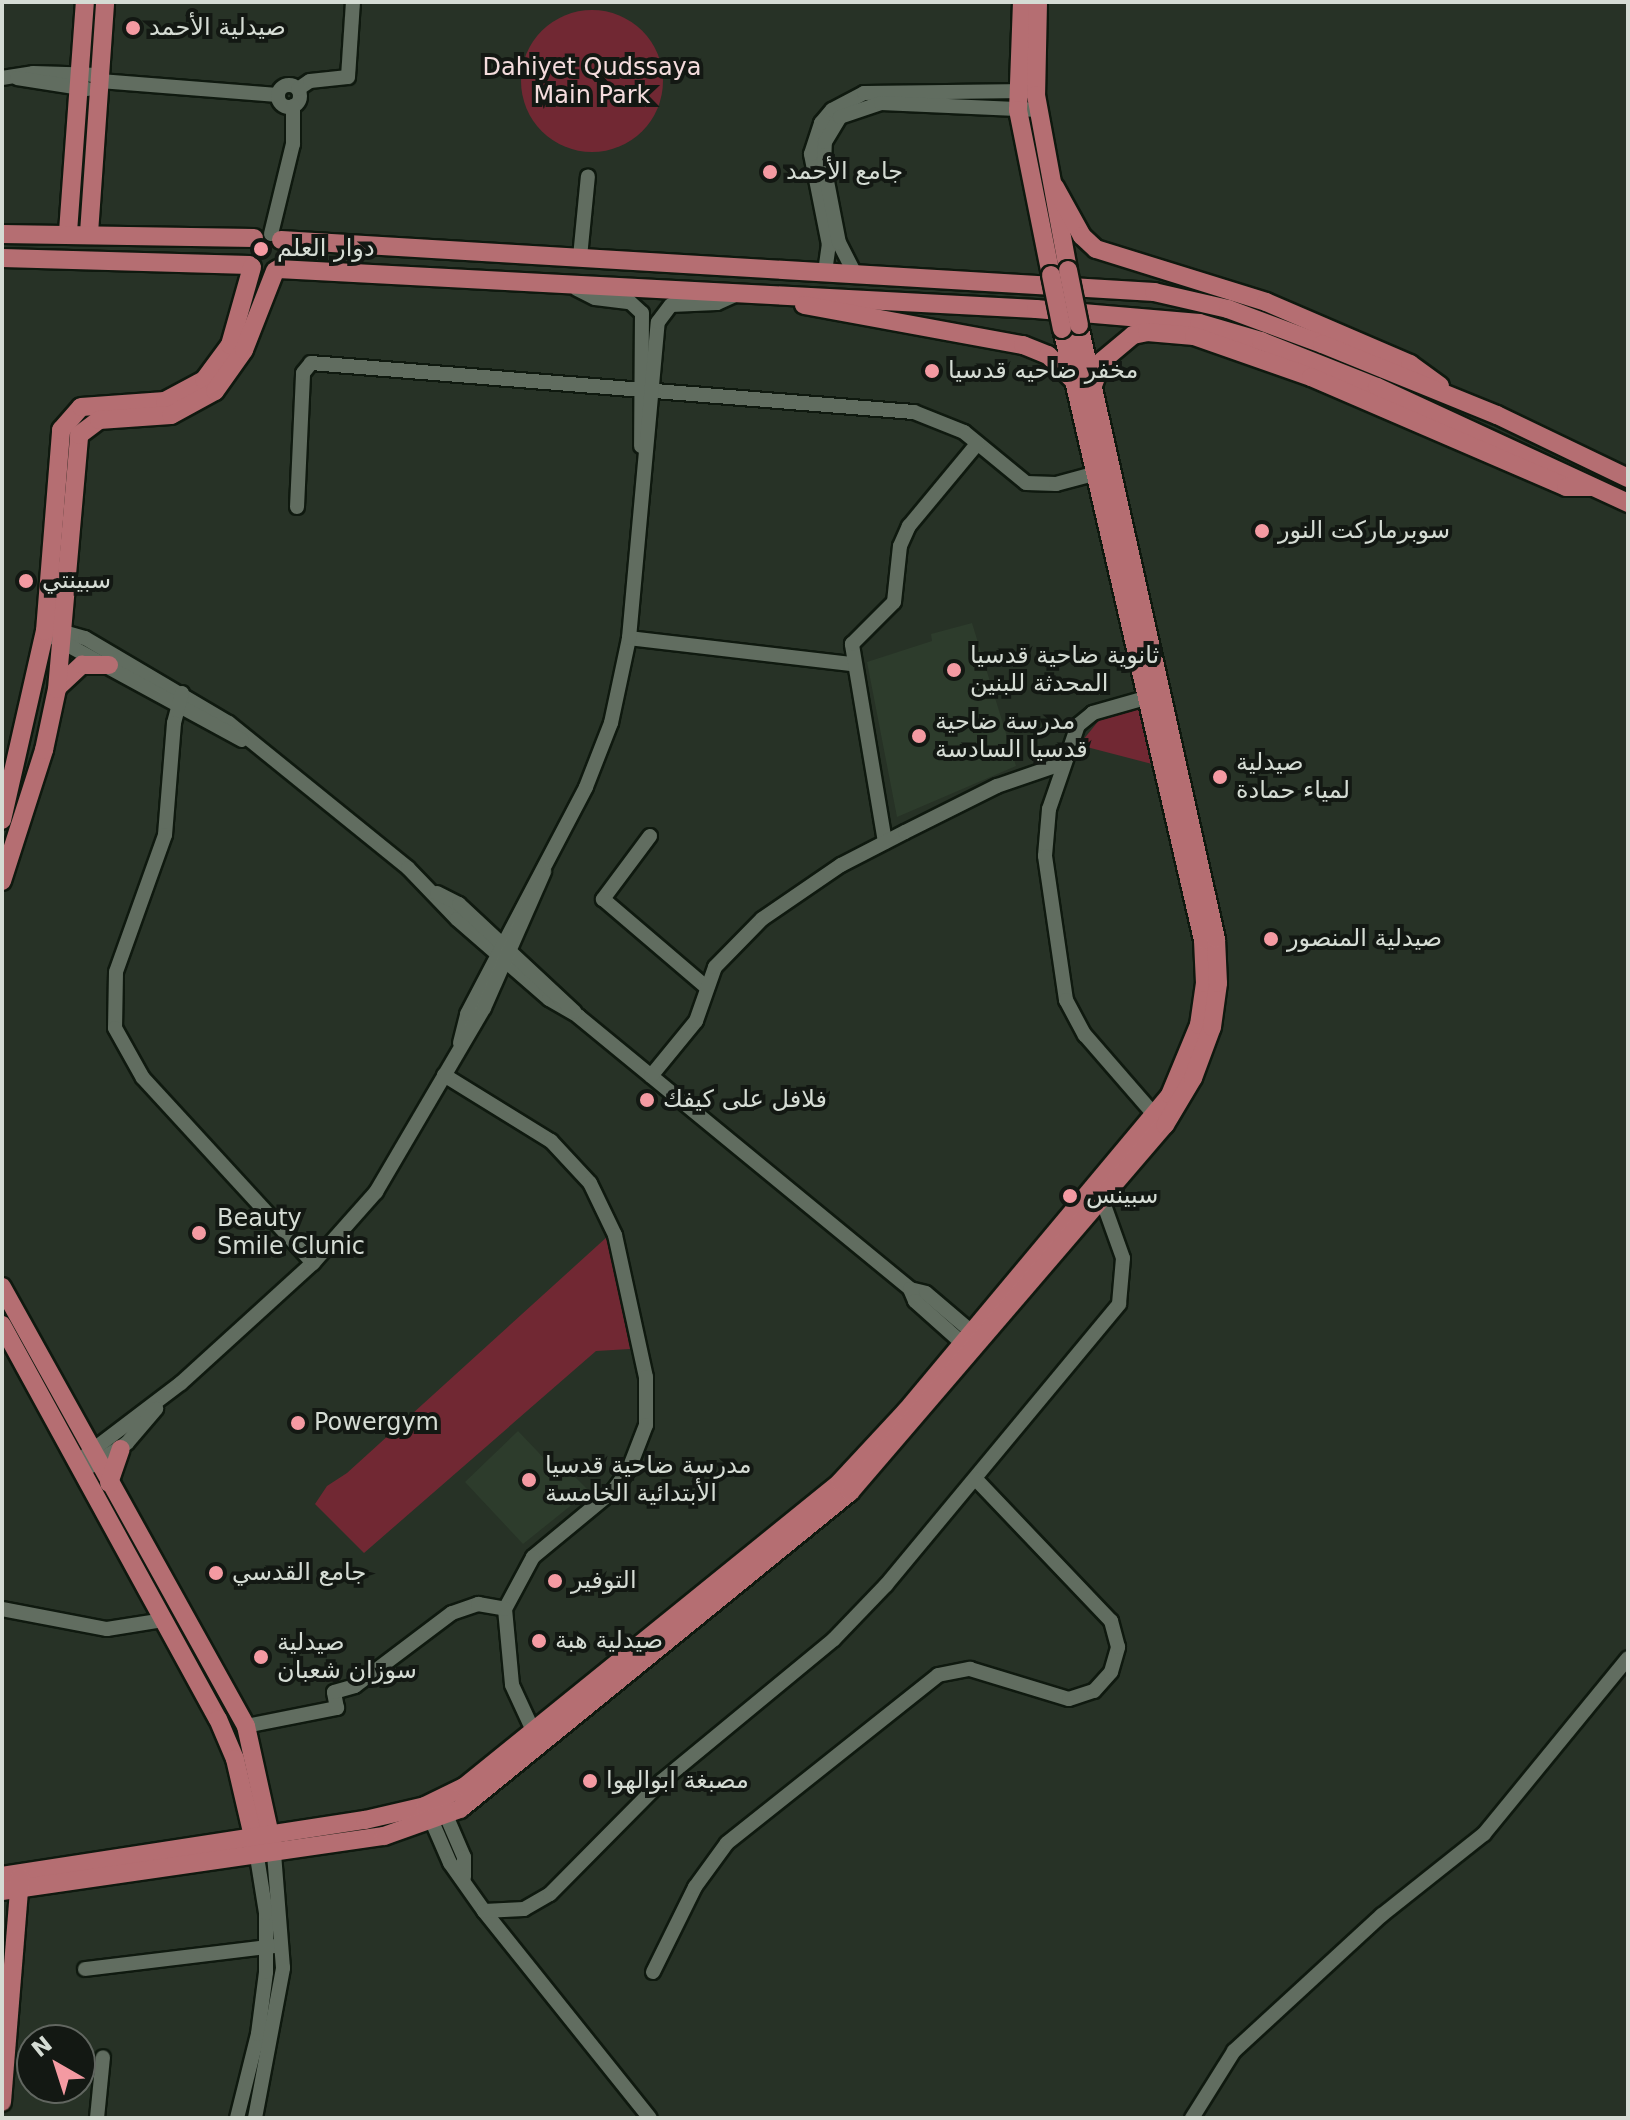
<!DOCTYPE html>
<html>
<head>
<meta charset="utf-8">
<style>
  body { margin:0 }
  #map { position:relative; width:1630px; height:2120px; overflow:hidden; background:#273226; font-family:"DejaVu Sans",Vazirmatn,sans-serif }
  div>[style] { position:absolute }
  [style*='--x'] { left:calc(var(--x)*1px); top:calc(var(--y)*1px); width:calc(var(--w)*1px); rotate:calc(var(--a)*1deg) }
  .built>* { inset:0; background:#2d3c2c }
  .green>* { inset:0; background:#712833 }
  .round { border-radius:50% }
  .roads { filter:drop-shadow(2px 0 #0f190f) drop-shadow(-2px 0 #0f190f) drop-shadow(0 2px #0f190f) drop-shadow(0 -2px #0f190f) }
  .minor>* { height:14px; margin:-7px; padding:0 7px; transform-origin:7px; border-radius:7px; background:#616d60 }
  .minor>.ring { margin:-7px; padding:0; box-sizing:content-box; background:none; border:14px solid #616d60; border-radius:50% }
  .major>* { height:18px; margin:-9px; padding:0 9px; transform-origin:9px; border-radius:9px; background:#b56e72 }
  .bridges { filter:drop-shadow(2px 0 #0f190f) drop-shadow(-2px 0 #0f190f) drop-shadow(0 2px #0f190f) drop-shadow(0 -2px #0f190f) }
  .major-bridge>* { height:18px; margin:-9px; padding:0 9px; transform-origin:9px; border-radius:9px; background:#b56e72 }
  .dots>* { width:22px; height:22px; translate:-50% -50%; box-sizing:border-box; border:4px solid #131813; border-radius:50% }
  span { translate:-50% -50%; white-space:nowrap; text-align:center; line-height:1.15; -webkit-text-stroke:8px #131813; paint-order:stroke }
  .poi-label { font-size:24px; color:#d5dcd4 }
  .left { translate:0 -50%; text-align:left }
  .park-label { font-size:24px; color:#f4dcdd }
  .frame { position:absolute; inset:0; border:4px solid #d5dcd4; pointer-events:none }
  .north { position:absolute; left:16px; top:2024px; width:80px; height:80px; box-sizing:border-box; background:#131813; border:2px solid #616660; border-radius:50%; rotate:321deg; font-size:22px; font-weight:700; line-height:32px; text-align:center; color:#d5dcd4 }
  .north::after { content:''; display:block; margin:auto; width:28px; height:36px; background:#f49aa2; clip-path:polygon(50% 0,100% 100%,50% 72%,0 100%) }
</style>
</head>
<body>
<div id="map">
  <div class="built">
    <i style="clip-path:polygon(972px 623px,1016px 766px,897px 817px,867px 662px,932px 641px,931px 634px)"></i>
    <i style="clip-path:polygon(518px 1431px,559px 1474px,566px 1468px,589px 1491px,523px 1544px,465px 1482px)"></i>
  </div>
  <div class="green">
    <i class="round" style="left:521px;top:10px;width:142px;height:142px"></i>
    <i style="clip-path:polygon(1144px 706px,1152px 764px,1079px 745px,1100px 719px)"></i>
    <i style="clip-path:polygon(608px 1236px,630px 1349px,596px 1351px,364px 1553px,315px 1504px,327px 1486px,347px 1473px)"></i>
  </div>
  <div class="roads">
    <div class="minor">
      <i style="--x:2;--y:78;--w:31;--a:-9"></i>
      <i style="--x:33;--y:73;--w:67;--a:1.7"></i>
      <i style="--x:17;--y:78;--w:71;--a:8.9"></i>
      <i style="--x:100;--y:81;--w:178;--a:4.5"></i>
      <i class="ring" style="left:278px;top:85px;width:8px;height:8px"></i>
      <i style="--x:298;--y:89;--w:14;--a:-34"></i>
      <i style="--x:310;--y:81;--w:38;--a:-6"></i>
      <i style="--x:348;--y:77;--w:75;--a:-86.2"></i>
      <i style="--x:271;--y:234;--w:93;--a:-76.3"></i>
      <i style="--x:293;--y:144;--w:38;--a:-90"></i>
      <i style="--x:580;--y:257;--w:81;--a:-84.4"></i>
      <i style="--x:825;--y:272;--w:27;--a:-82"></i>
      <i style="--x:829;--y:245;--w:93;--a:-101.2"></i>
      <i style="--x:811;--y:154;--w:33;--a:-72"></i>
      <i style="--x:821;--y:123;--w:17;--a:-50"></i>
      <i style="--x:832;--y:110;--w:36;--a:-28"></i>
      <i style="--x:864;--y:93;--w:163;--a:-0.7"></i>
      <i style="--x:856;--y:276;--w:37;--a:-117"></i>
      <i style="--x:839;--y:243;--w:78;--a:-101"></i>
      <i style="--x:824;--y:166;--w:24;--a:-88"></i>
      <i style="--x:825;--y:142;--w:29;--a:-59"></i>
      <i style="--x:840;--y:117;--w:43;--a:-18.9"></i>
      <i style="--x:881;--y:103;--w:158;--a:2.5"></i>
      <i style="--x:577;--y:289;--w:20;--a:27"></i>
      <i style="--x:595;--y:298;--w:35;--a:7"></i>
      <i style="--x:630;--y:302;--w:16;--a:43"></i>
      <i style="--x:642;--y:313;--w:133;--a:90.4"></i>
      <i style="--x:297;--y:507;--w:134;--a:-87.4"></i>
      <i style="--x:303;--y:373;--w:13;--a:-51"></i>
      <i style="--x:311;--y:363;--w:605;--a:4.65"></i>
      <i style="--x:914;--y:412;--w:54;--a:21.8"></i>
      <i style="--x:964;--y:432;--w:80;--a:39.4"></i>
      <i style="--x:1026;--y:483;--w:30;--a:2"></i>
      <i style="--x:1056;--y:484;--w:42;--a:-15"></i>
      <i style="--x:53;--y:629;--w:33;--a:16"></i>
      <i style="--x:85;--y:638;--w:167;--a:30.6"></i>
      <i style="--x:229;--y:723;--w:230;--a:39"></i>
      <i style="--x:408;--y:868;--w:71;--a:46.1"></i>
      <i style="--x:457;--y:919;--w:122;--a:41"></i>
      <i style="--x:549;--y:999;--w:34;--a:30"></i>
      <i style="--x:578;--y:1016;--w:430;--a:39.4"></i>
      <i style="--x:910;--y:1289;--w:16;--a:14"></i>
      <i style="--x:926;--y:1293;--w:71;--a:40.4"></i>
      <i style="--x:53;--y:637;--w:215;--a:28.6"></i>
      <i style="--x:629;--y:638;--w:225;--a:6.7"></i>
      <i style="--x:182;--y:693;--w:31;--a:105"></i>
      <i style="--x:174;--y:723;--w:112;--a:94.6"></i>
      <i style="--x:165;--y:835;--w:145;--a:109.7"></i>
      <i style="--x:116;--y:972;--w:56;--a:91"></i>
      <i style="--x:115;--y:1028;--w:57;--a:60.8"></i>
      <i style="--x:143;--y:1078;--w:251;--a:47.4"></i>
      <i style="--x:1156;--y:695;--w:66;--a:164.1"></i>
      <i style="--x:1093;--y:713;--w:19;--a:141"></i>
      <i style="--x:1078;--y:725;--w:89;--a:109"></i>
      <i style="--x:1049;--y:809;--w:47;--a:94.9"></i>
      <i style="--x:1045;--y:856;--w:146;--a:81.7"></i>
      <i style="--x:1066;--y:1000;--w:40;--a:62"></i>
      <i style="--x:1085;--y:1035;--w:113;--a:49"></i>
      <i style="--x:650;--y:836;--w:79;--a:126.7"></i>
      <i style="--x:603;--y:899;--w:134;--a:40.5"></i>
      <i style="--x:885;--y:842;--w:201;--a:-99.5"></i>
      <i style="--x:852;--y:644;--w:59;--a:-45"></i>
      <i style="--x:894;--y:602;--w:56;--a:-83.9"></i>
      <i style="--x:900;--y:546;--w:22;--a:-66"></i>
      <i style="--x:909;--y:526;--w:107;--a:-50.3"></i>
      <i style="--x:437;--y:893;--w:25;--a:27"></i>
      <i style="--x:459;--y:904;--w:158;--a:43"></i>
      <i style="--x:460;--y:1043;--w:30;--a:-76"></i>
      <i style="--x:467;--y:1014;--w:256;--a:-62.3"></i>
      <i style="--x:586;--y:787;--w:69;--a:-68.7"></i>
      <i style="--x:611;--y:723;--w:87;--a:-78"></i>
      <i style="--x:629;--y:638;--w:317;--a:-84.8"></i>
      <i style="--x:658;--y:322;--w:21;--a:-53"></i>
      <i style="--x:671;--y:305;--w:46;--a:-2.5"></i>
      <i style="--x:717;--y:303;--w:20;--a:-24"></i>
      <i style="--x:444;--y:1075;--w:126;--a:31.7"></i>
      <i style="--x:551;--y:1141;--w:57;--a:47.1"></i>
      <i style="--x:590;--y:1183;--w:58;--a:64.3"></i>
      <i style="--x:615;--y:1235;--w:145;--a:77.7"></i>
      <i style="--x:646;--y:1377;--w:48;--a:90"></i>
      <i style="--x:646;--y:1425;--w:47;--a:111.1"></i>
      <i style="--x:629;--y:1469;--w:26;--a:126"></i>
      <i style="--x:614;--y:1490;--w:105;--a:140.4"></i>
      <i style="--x:533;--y:1557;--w:59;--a:118.3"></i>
      <i style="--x:505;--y:1609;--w:76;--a:84.7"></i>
      <i style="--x:512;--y:1685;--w:57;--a:65.2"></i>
      <i style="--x:651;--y:1076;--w:71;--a:-50.7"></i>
      <i style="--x:696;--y:1021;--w:57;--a:-70.6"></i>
      <i style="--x:715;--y:967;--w:67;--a:-45.6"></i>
      <i style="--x:762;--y:919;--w:96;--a:-34.4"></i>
      <i style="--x:841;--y:865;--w:72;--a:-27.3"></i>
      <i style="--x:905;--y:832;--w:103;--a:-26.6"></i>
      <i style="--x:997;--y:786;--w:68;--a:-19"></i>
      <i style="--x:910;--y:1289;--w:13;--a:67"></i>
      <i style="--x:915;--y:1301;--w:74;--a:41.7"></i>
      <i style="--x:86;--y:1455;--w:119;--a:-37.2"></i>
      <i style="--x:181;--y:1383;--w:178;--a:-42.3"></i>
      <i style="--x:313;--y:1263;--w:95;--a:-48.4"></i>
      <i style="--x:376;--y:1192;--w:213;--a:-59.6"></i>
      <i style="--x:484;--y:1008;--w:149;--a:-66.2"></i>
      <i style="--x:91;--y:1466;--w:43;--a:-32.6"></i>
      <i style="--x:127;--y:1443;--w:45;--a:-49.5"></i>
      <i style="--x:2;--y:1609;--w:107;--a:10.8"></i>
      <i style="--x:107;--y:1629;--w:58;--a:-9"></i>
      <i style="--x:246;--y:1726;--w:93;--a:-11.2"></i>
      <i style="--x:337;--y:1708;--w:16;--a:-101"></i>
      <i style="--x:334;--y:1692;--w:22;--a:-16"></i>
      <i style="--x:355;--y:1686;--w:121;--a:-37"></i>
      <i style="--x:452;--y:1613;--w:28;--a:-19"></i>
      <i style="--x:478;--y:1604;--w:27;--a:10"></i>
      <i style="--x:442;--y:1806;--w:56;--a:66.7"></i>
      <i style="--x:464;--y:1857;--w:20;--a:90"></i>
      <i style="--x:427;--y:1810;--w:58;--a:66.5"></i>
      <i style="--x:450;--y:1863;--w:59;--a:54.7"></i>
      <i style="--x:484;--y:1911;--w:265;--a:51.3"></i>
      <i style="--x:484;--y:1911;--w:40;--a:-2.9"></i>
      <i style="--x:524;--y:1909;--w:30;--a:-30"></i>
      <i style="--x:550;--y:1894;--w:159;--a:-45.3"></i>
      <i style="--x:662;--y:1781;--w:223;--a:-39.5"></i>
      <i style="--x:834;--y:1639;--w:75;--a:-46.1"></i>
      <i style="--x:886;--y:1585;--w:365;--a:-50.3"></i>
      <i style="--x:1119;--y:1304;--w:46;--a:-85"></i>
      <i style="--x:1123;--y:1258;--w:71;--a:-109.7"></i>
      <i style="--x:85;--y:1969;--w:192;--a:-6.9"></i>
      <i style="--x:653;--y:1972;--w:95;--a:-63.7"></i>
      <i style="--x:695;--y:1887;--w:54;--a:-54"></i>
      <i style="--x:727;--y:1843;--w:270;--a:-38.5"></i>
      <i style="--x:938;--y:1675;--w:33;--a:-11"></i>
      <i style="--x:970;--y:1669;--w:103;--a:16.9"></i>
      <i style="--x:1069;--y:1699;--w:26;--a:-18"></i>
      <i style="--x:1094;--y:1691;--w:25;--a:-48"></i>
      <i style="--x:1111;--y:1672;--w:26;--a:-74"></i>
      <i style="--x:1118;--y:1647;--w:27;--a:-105"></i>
      <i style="--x:1111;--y:1621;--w:196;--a:-133.6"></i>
      <i style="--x:97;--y:2118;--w:61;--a:-84.4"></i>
      <i style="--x:237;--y:2118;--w:87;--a:-76"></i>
      <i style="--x:258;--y:2034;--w:63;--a:-82.6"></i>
      <i style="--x:266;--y:1972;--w:59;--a:-90"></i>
      <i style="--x:266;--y:1913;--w:57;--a:-99.1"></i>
      <i style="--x:255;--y:2118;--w:153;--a:-79.4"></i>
      <i style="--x:283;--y:1968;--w:114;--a:-94.5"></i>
      <i style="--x:1192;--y:2118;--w:79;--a:-57.9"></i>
      <i style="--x:1234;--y:2051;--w:201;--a:-42.6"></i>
      <i style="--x:1382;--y:1915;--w:130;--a:-38.5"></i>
      <i style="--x:1484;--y:1834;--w:227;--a:-50.7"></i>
    </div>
    <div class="major">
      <i style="--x:1022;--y:2;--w:108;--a:92.1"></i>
      <i style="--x:1018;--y:110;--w:168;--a:78.7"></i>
      <i style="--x:1038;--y:2;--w:93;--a:91.2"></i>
      <i style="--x:1036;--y:95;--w:178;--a:79.6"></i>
      <i style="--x:1055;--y:187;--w:56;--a:61.1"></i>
      <i style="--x:1082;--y:236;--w:19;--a:43"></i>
      <i style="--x:1096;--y:249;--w:178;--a:17.3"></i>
      <i style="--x:1266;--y:302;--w:157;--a:23.3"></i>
      <i style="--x:1410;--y:364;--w:37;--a:36"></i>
      <i style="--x:68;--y:232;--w:231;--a:-85.8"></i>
      <i style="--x:89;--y:233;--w:232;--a:-86"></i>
      <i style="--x:2;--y:234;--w:252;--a:0.9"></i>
      <i style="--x:281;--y:240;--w:875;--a:3.41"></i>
      <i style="--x:1154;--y:292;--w:76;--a:12.9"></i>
      <i style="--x:1228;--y:309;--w:100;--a:20.4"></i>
      <i style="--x:1322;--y:344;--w:189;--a:22.1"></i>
      <i style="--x:1497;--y:415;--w:145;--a:25.7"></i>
      <i style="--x:2;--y:258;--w:248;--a:1.6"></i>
      <i style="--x:278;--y:269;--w:759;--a:3.02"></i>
      <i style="--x:1036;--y:309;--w:164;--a:4.9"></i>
      <i style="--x:1199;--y:323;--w:65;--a:16.2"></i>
      <i style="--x:1261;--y:341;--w:125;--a:21.6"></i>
      <i style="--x:1377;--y:387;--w:277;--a:24.8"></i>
      <i style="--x:804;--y:305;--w:223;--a:10.4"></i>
      <i style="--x:1023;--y:345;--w:27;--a:22"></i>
      <i style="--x:1048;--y:355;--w:35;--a:45"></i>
      <i style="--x:1094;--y:383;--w:23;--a:-70"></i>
      <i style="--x:1102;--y:361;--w:40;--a:-40"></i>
      <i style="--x:1133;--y:335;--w:14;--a:-12"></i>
      <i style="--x:1147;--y:332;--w:47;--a:4.9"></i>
      <i style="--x:1194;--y:336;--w:124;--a:19.3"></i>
      <i style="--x:1311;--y:377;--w:278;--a:23.3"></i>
      <i style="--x:1566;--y:487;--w:26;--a:0"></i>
      <i style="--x:58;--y:687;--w:33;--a:-43"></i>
      <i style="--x:82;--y:665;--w:27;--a:0"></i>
      <i style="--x:2;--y:820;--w:194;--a:-77.2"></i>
      <i style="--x:45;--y:631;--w:202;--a:-85.4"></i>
      <i style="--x:61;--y:430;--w:30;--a:-49"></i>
      <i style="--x:81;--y:407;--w:84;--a:-4.1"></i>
      <i style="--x:165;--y:401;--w:44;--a:-28.3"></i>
      <i style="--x:204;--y:380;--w:44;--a:-53.4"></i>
      <i style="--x:230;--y:345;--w:81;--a:-74.2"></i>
      <i style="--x:2;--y:881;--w:138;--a:-72.2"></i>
      <i style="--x:44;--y:750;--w:62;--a:-78"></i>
      <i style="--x:57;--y:689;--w:255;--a:-85"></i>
      <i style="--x:79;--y:435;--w:25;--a:-37"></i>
      <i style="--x:99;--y:420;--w:72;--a:-4"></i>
      <i style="--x:171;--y:415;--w:50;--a:-28.6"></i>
      <i style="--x:215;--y:391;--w:50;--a:-54.7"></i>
      <i style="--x:244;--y:350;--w:85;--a:-68.6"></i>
      <i style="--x:2;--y:1287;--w:502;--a:60.93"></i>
      <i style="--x:246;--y:1726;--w:121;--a:77.6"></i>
      <i style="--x:2;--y:1325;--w:449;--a:61.3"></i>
      <i style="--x:218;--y:1719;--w:43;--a:67"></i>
      <i style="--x:235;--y:1759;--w:88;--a:76.9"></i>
      <i style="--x:109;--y:1483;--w:36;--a:-71"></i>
      <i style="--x:2;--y:1876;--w:367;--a:-8.8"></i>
      <i style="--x:365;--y:1820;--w:62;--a:-13.1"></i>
      <i style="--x:425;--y:1806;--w:43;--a:-26"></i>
      <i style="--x:464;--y:1787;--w:484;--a:-39"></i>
      <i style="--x:840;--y:1482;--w:97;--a:-47.1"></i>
      <i style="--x:906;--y:1411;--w:412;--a:-50.1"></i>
      <i style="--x:1170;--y:1095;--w:76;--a:-67.5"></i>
      <i style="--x:1199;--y:1025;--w:42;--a:-81.9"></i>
      <i style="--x:1205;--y:983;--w:43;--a:-92.7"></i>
      <i style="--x:1203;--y:940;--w:627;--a:-102.99"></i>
      <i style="--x:2;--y:1891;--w:386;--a:-8.2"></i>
      <i style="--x:384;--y:1836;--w:81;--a:-19.6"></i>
      <i style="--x:460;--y:1809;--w:503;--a:-39.1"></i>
      <i style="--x:850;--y:1492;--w:484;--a:-49.4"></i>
      <i style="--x:1165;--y:1125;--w:55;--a:-59.2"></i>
      <i style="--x:1193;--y:1078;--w:54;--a:-69.6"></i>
      <i style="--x:1212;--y:1027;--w:44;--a:-82.2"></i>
      <i style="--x:1218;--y:983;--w:44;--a:-92.6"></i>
      <i style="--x:1216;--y:939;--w:629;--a:-102.58"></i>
      <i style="--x:2;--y:2102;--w:226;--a:-85.4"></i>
    </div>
  </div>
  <div class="bridges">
    <div class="major-bridge">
      <i style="--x:1068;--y:270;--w:56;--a:78.7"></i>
      <i style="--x:1051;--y:275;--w:55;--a:78.5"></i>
    </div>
  </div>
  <div class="dots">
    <i style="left:133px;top:28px;background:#f49aa2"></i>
    <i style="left:770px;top:172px;background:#f49aa2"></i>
    <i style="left:261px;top:249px;background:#f49aa2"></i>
    <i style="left:932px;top:371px;background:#f49aa2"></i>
    <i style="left:1262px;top:531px;background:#f49aa2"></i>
    <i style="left:26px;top:581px;background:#f49aa2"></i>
    <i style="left:954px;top:670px;background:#f49aa2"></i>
    <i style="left:919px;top:736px;background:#f49aa2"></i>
    <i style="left:1220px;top:777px;background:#f49aa2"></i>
    <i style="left:1271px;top:939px;background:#f49aa2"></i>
    <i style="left:647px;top:1100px;background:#f49aa2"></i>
    <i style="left:1070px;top:1196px;background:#f49aa2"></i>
    <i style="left:199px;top:1233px;background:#f49aa2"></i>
    <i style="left:298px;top:1423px;background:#f49aa2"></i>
    <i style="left:529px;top:1480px;background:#f49aa2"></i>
    <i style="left:216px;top:1573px;background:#f49aa2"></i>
    <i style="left:555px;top:1581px;background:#f49aa2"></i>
    <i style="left:539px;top:1641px;background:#f49aa2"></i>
    <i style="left:261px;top:1657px;background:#f49aa2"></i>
    <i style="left:590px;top:1781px;background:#f49aa2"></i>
  </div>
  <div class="poi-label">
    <span class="left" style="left:149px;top:28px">صيدلية الأحمد</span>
    <span class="left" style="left:786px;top:172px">جامع الأحمد</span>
    <span class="left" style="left:277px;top:249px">دوار العلم</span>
    <span class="left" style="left:948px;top:371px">مخفر ضاحيه قدسيا</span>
    <span class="left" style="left:1278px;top:531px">سوبرماركت النور</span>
    <span class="left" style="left:42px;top:581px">سبينتي</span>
    <span class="left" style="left:970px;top:670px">ثانوية ضاحية قدسيا<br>المحدثة للبنين</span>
    <span class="left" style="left:935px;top:736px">مدرسة ضاحية<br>قدسيا السادسة</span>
    <span class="left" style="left:1236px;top:777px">صيدلية<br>لمياء حمادة</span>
    <span class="left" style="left:1287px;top:939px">صيدلية المنصور</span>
    <span class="left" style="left:663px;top:1100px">فلافل على كيفك</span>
    <span class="left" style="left:1086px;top:1196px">سبينس</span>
    <span class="left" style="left:217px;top:1233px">Beauty<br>Smile Clunic</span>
    <span class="left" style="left:314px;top:1423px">Powergym</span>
    <span class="left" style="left:545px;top:1480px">مدرسة ضاحية قدسيا<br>الأبتدائية الخامسة</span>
    <span class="left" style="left:232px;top:1573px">جامع القدسي</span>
    <span class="left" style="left:571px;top:1581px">التوفير</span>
    <span class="left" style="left:555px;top:1641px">صيدلية هبة</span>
    <span class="left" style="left:277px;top:1657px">صيدلية<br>سوزان شعبان</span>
    <span class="left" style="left:606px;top:1781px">مصبغة ابوالهوا</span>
  </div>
  <div class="park-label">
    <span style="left:592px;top:82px">Dahiyet Qudssaya<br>Main Park</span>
  </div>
  <div class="frame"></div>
  <div class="north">N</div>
</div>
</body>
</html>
